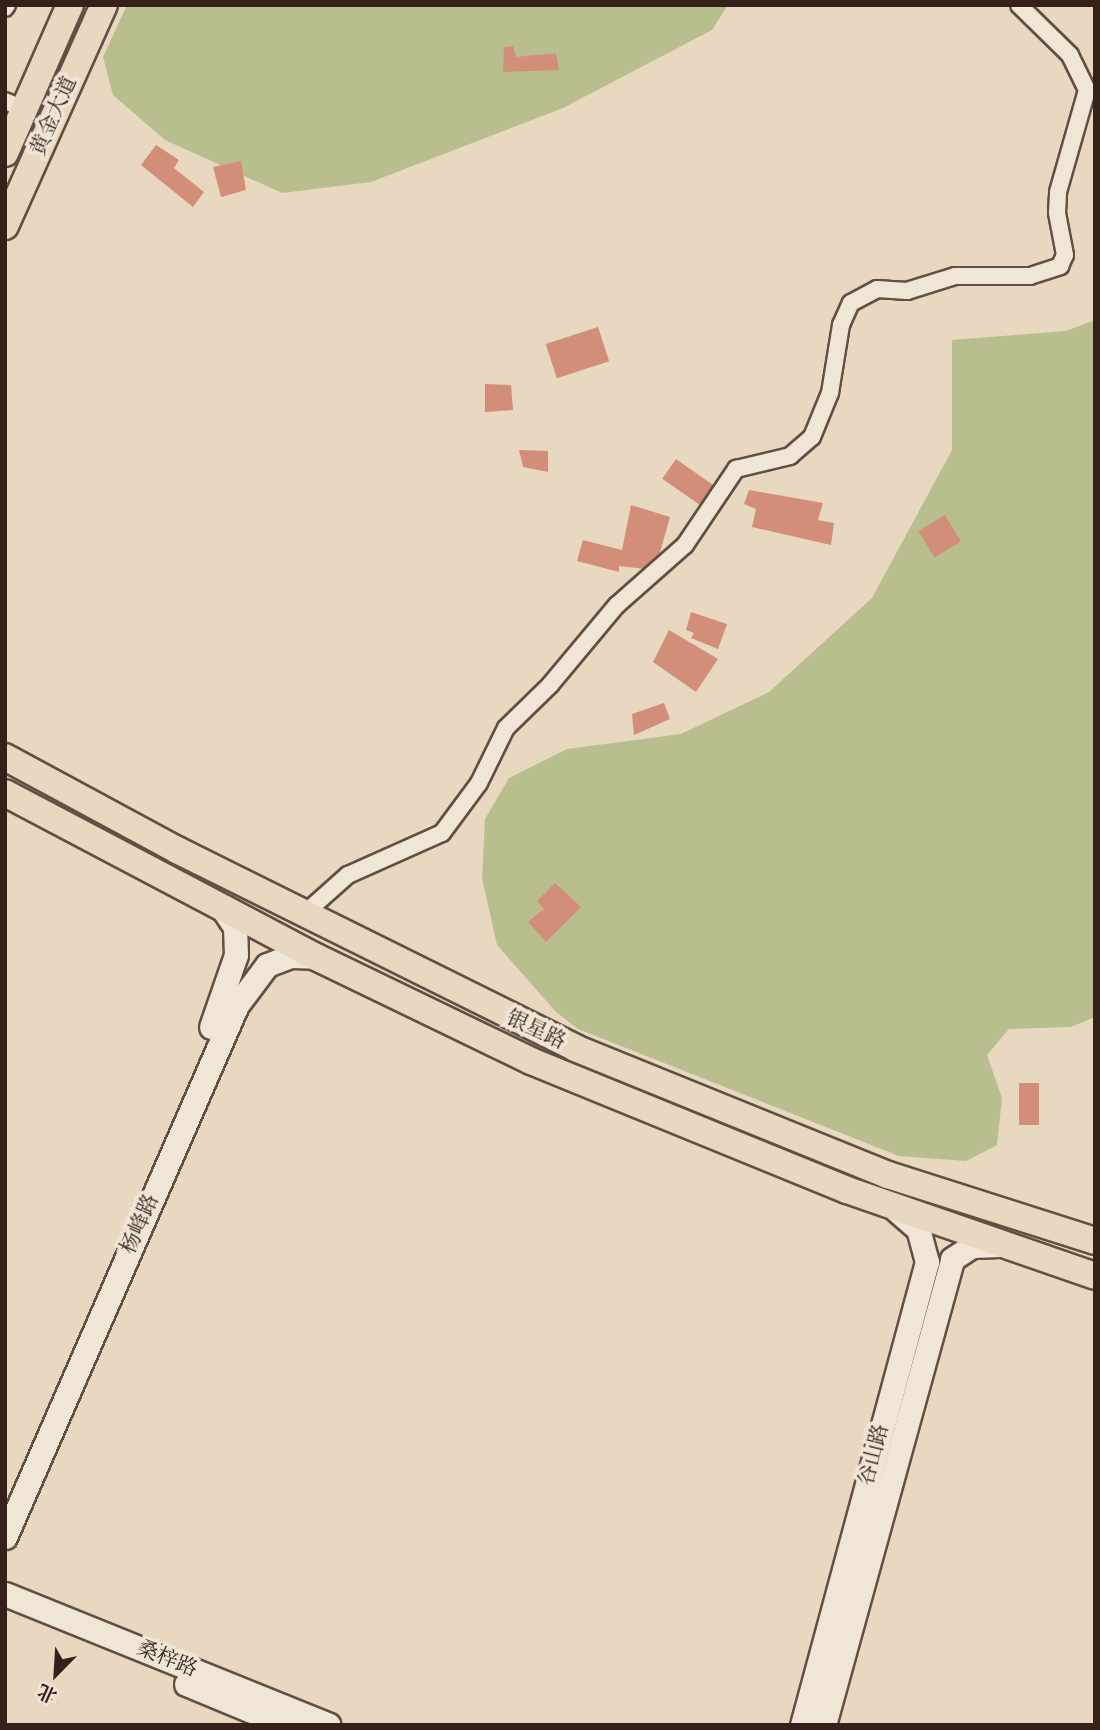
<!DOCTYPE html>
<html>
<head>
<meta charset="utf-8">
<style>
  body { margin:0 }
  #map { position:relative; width:1100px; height:1730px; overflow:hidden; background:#e7d8bf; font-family:Cardo,"Noto Serif SC",serif }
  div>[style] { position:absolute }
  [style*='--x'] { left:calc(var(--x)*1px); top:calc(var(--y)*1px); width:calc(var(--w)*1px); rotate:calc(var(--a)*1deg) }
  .green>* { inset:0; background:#b9be8f }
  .building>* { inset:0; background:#d28e79; transform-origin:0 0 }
  .roads { filter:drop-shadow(2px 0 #624f43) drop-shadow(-2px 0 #624f43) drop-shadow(0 2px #624f43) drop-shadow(0 -2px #624f43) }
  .minor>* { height:16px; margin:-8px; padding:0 8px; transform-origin:8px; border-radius:8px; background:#efe6d5 }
  .secondary>* { height:23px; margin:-11.5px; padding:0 11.5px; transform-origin:11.5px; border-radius:11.5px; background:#efe6d5 }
  .primary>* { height:26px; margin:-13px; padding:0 13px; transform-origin:13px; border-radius:13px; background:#e7d8bf }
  span { translate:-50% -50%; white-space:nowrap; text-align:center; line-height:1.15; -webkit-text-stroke:7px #efe6d5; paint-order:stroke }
  .street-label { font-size:21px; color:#35211a }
  .frame { position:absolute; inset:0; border:7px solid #35211a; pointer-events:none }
  .north { position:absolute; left:21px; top:1639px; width:70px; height:70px; -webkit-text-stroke:5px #efe6d5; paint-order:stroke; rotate:204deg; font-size:19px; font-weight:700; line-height:28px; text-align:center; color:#35211a }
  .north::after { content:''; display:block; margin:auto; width:24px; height:32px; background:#35211a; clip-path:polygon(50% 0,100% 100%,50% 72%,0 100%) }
</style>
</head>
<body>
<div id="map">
  <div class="green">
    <i style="clip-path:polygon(127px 5px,728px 5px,712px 30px,563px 108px,371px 182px,282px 193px,165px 140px,113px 95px,103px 57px)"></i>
    <i style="clip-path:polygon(1095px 320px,1095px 1017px,1071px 1027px,1009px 1029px,987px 1055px,1002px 1098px,997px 1145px,966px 1161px,899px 1156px,578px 1029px,556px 1012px,497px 945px,482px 878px,485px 819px,509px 778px,567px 749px,681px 734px,769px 692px,872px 598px,952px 450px,952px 340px,1066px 331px)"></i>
  </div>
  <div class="building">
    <i style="clip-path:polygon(513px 46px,516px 57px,556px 53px,559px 70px,503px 72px,504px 47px)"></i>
    <i style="clip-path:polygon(156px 145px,179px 160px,174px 168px,204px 192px,193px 207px,141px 165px)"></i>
    <i style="clip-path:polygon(241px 161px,246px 190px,221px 197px,213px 167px)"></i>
    <i style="left:598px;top:327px;width:36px;height:55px;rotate:72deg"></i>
    <i style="clip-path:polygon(485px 384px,511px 385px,513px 410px,485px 412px)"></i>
    <i style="clip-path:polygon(519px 450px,548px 451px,548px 472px,523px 467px)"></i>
    <i style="left:676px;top:459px;width:47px;height:24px;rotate:35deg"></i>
    <i style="clip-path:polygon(749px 490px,823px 503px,818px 520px,834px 523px,831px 545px,752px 527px,756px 509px,744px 504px)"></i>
    <i style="clip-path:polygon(631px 505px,670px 517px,655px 570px,619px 566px,619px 572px,577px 561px,583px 540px,622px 550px)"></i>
    <i style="left:945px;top:515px;width:31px;height:31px;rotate:59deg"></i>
    <i style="clip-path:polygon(691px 612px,727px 624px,718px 649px,691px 638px,694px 633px,686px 630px)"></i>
    <i style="clip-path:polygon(669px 630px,718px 659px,696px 692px,653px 662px)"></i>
    <i style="clip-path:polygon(664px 703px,670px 719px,634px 735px,632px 714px)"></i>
    <i style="clip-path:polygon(555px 883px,581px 907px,546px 942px,528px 922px,544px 909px,537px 901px)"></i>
    <i style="left:1019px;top:1083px;width:20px;height:42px"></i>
  </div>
  <div class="roads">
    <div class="minor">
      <i style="--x:5;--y:8;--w:4;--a:-56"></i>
      <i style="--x:5;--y:101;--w:21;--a:23"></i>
      <i style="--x:304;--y:914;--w:59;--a:-41.6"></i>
      <i style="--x:348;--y:875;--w:103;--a:-24.1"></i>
      <i style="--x:442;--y:833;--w:62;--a:-53.5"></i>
      <i style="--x:479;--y:783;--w:61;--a:-63.9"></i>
      <i style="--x:506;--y:728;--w:62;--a:-44.3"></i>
      <i style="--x:550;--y:685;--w:104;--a:-50.1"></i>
      <i style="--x:617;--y:605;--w:91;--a:-41.4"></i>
      <i style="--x:685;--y:545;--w:92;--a:-56.1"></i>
      <i style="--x:736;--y:469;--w:56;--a:-13.5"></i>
      <i style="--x:790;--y:456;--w:29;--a:-41"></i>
      <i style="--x:812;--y:437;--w:48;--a:-67.8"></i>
      <i style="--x:830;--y:393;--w:69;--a:-80.8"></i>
      <i style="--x:841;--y:325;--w:24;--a:-66"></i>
      <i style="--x:851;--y:303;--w:30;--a:-28"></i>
      <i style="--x:877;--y:289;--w:30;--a:4"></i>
      <i style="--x:907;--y:291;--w:50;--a:-17.4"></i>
      <i style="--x:955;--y:276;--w:75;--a:0"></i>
      <i style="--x:1030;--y:276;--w:32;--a:-18"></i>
      <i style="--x:1060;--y:266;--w:12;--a:-66"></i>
      <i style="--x:1065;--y:255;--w:43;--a:-100.8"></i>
      <i style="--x:1057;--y:213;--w:21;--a:-87"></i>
      <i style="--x:1058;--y:192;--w:106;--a:-74.1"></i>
      <i style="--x:1087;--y:90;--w:39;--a:-116"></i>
      <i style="--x:1070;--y:55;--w:71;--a:-135.6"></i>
    </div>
    <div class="secondary">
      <i style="--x:211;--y:1027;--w:76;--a:-70.9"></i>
      <i style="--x:236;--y:955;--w:28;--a:-92"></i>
      <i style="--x:235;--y:927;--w:25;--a:-124"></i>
      <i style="--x:5;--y:1537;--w:580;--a:-66.44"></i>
      <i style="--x:237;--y:1005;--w:50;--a:-53.1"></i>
      <i style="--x:267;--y:965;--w:26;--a:-21"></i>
      <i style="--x:291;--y:956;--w:25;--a:2"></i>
      <i style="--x:5;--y:1594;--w:349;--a:22"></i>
      <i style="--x:186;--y:1684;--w:107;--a:22.5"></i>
      <i style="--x:802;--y:1725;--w:480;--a:-74.9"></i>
      <i style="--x:927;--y:1262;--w:34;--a:-105"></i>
      <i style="--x:918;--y:1229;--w:29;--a:-139"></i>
      <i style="--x:824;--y:1725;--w:483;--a:-74.6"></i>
      <i style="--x:952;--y:1259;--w:24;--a:-33"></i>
      <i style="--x:972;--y:1246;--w:29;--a:-2"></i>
    </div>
    <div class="primary">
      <i style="--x:5;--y:153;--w:162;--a:-66.3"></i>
      <i style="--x:5;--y:226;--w:242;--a:-65.9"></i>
      <i style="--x:5;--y:757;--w:196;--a:28.4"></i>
      <i style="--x:177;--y:850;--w:445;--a:26.4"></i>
      <i style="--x:575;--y:1048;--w:338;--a:22.1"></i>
      <i style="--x:888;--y:1175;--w:217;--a:17.7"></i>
      <i style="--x:5;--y:793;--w:352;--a:27.8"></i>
      <i style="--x:316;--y:957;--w:239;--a:25.8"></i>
      <i style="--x:531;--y:1061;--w:341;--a:22.2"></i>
      <i style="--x:847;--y:1190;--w:262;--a:19.1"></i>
    </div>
  </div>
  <div class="street-label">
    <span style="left:54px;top:116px;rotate:-66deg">黄金大道</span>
    <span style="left:536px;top:1030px;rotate:25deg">银星路</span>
    <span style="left:140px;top:1224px;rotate:-66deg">杨峰路</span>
    <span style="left:874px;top:1455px;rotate:-76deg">谷山路</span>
    <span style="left:167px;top:1659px;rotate:22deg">桑梓路</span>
  </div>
  <div class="frame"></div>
  <div class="north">北</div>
</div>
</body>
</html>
